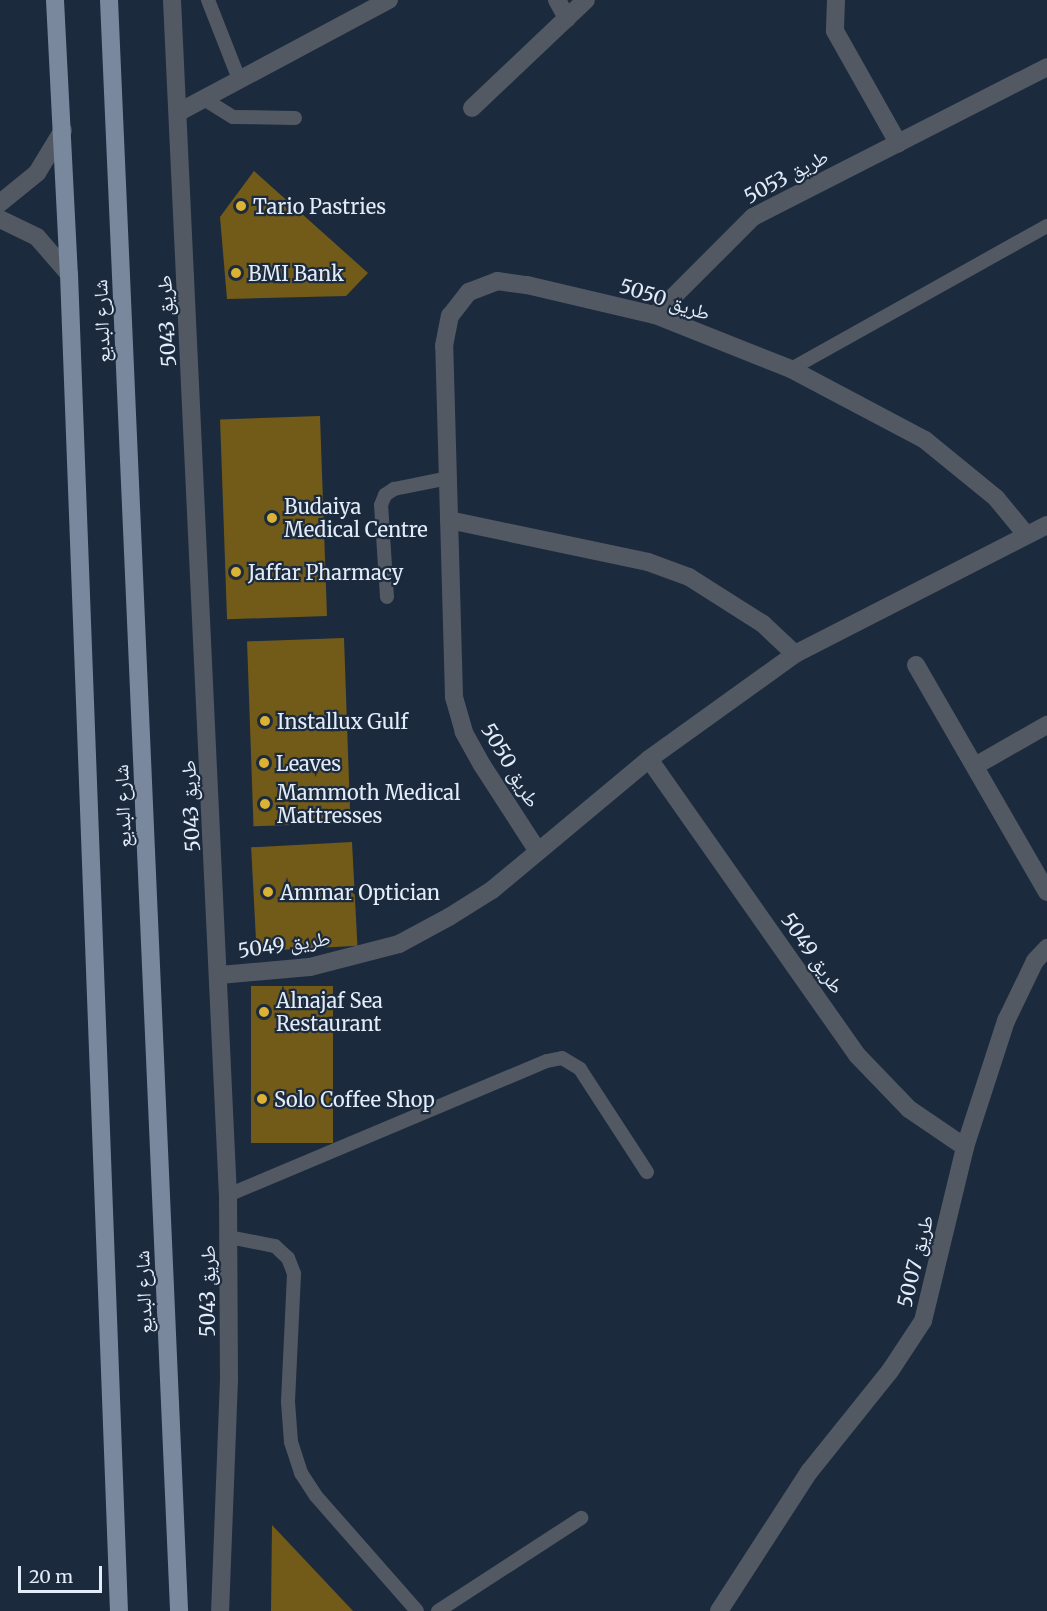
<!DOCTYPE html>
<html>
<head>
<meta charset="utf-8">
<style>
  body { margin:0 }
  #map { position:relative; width:1047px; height:1611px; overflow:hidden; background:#1c2a3e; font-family:Merriweather,"Noto Naskh Arabic",serif }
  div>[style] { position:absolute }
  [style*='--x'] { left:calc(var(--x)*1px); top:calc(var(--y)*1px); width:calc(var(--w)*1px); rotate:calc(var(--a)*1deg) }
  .building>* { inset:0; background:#725b19; transform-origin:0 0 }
  .service>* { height:14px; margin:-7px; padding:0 7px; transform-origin:7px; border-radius:7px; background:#525963 }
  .minor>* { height:18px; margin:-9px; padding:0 9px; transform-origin:9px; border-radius:9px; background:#525963 }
  .primary>* { height:18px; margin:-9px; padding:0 9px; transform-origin:9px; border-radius:9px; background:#7a889d }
  .dots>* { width:16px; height:16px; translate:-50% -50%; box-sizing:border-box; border:3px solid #1c2a3e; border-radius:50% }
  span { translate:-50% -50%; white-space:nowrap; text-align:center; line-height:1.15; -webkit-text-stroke:4.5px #1c2a3e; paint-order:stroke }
  .street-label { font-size:20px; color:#e3ecf9 }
  .poi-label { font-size:20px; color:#e3ecf9 }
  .left { translate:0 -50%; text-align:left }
  .scale { position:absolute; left:18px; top:1566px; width:84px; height:27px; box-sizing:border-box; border:3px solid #e3ecf9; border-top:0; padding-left:8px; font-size:18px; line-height:21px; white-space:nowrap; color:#e3ecf9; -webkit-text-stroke:4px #1c2a3e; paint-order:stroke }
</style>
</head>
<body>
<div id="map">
  <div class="building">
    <i style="clip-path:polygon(254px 171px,368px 273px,346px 296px,227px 299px,220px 217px)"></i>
    <i style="left:320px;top:416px;width:200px;height:100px;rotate:88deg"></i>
    <i style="left:344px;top:638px;width:185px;height:97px;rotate:88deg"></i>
    <i style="left:352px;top:842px;width:104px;height:101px;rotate:87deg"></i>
    <i style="left:251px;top:986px;width:82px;height:157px"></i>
    <i style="clip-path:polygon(272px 1525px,353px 1611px,271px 1611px)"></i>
  </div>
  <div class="service">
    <i style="--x:208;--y:0;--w:85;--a:68.6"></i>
    <i style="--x:204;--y:99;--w:34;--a:32"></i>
    <i style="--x:233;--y:117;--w:62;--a:0.9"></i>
    <i style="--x:791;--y:369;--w:293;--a:-29.2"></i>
    <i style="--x:387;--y:597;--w:92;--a:-93.7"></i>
    <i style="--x:381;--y:505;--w:11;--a:-68"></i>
    <i style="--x:385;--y:495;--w:11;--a:-34"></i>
    <i style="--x:394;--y:489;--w:55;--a:-11.5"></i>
    <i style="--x:228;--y:1195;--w:346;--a:-22.8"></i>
    <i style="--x:547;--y:1061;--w:15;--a:-11"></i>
    <i style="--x:562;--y:1058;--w:21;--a:31"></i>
    <i style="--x:580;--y:1069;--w:123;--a:57"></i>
    <i style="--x:229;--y:1237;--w:47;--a:11.1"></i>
    <i style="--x:275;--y:1246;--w:18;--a:43"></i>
    <i style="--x:288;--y:1258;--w:17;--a:69"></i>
    <i style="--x:294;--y:1274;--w:128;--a:92.7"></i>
    <i style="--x:288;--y:1402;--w:40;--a:85.7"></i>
    <i style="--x:291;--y:1442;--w:33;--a:72"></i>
    <i style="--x:301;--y:1473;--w:27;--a:57"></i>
    <i style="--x:316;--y:1496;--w:153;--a:48.7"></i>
    <i style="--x:438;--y:1611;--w:171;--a:-33"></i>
  </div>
  <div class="minor">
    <i style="--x:172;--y:0;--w:1196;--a:87.32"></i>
    <i style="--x:228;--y:1195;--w:184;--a:89.7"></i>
    <i style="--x:229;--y:1379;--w:232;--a:92.2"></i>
    <i style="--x:557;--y:0;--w:21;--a:61"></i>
    <i style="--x:836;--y:0;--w:31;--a:92"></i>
    <i style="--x:835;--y:31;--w:129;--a:60.6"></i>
    <i style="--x:472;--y:108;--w:157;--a:-43.5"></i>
    <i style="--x:179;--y:112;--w:238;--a:-28.1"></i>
    <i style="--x:0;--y:203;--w:48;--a:-39"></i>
    <i style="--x:37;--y:173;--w:50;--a:-58.8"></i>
    <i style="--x:0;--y:219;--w:41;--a:25.9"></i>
    <i style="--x:37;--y:237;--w:49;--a:49.1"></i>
    <i style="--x:655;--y:315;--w:139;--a:-45"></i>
    <i style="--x:753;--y:217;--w:330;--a:-27"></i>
    <i style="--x:449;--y:520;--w:203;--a:11.9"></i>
    <i style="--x:648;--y:562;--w:44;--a:20.1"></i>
    <i style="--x:689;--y:577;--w:88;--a:32.4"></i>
    <i style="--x:763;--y:624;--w:44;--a:43.2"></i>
    <i style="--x:916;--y:665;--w:262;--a:60"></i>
    <i style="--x:649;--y:759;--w:362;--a:54.9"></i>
    <i style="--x:857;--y:1055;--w:75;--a:46.1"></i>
    <i style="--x:909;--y:1109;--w:68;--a:34.2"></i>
    <i style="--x:975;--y:766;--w:83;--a:-29.7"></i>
    <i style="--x:537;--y:850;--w:101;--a:-122.9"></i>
    <i style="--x:482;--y:765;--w:38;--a:-119"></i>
    <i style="--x:464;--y:732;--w:37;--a:-106"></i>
    <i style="--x:454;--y:696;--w:350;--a:-91.6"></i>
    <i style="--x:444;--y:346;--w:31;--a:-79"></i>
    <i style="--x:450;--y:316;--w:31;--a:-52"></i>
    <i style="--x:469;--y:292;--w:30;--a:-21"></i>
    <i style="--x:497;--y:281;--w:30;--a:8"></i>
    <i style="--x:527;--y:285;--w:131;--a:13.2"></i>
    <i style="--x:655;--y:315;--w:146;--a:21.7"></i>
    <i style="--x:791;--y:369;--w:152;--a:27.9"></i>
    <i style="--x:925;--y:440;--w:92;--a:39.2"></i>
    <i style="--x:996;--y:498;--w:45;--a:50.4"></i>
    <i style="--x:220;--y:975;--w:90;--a:-5.1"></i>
    <i style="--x:310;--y:967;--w:92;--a:-14.5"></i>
    <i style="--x:399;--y:944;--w:57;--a:-28.4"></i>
    <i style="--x:449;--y:917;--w:51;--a:-32.1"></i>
    <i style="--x:492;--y:890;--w:204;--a:-39.8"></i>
    <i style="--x:649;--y:759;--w:180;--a:-35.7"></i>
    <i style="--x:795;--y:654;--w:283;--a:-27.1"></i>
    <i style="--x:719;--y:1611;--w:166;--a:-57.1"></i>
    <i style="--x:809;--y:1472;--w:129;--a:-51.3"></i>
    <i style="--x:890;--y:1371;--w:60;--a:-56.6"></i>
    <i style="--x:923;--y:1321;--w:179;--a:-76.4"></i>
    <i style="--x:965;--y:1147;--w:133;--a:-72"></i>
    <i style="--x:1006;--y:1021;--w:67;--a:-64.2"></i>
    <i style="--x:1035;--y:961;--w:18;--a:-47"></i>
  </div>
  <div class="primary">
    <i style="--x:55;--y:0;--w:274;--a:87.1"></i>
    <i style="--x:69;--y:274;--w:1338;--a:87.86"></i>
    <i style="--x:109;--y:0;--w:1613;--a:87.51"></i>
  </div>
  <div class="dots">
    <i style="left:241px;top:206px;background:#dcb233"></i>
    <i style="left:236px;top:273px;background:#dcb233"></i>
    <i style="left:272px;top:518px;background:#dcb233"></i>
    <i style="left:236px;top:572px;background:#dcb233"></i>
    <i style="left:265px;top:721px;background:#dcb233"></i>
    <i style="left:264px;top:763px;background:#dcb233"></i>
    <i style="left:265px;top:804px;background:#dcb233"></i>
    <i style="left:268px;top:892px;background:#dcb233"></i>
    <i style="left:264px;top:1012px;background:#dcb233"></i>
    <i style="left:262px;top:1099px;background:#dcb233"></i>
  </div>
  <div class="street-label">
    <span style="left:786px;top:176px;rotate:-28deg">طريق 5053</span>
    <span style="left:665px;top:299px;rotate:18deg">طريق 5050</span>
    <span style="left:101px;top:321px;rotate:-92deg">شارع البديع</span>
    <span style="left:166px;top:321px;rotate:-93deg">طريق 5043</span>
    <span style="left:511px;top:765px;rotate:59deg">طريق 5050</span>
    <span style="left:122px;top:806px;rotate:-92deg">شارع البديع</span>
    <span style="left:190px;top:806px;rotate:-93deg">طريق 5043</span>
    <span style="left:284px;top:944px;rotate:-8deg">طريق 5049</span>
    <span style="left:813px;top:953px;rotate:55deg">طريق 5049</span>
    <span style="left:915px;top:1261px;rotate:-76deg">طريق 5007</span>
    <span style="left:207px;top:1291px;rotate:-90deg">طريق 5043</span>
    <span style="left:143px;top:1292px;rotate:-92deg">شارع البديع</span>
  </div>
  <div class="poi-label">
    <span class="left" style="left:253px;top:206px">Tario Pastries</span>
    <span class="left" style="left:248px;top:273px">BMI Bank</span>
    <span class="left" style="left:284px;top:518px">Budaiya<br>Medical Centre</span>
    <span class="left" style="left:248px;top:572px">Jaffar Pharmacy</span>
    <span class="left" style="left:277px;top:721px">Installux Gulf</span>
    <span class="left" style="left:276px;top:763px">Leaves</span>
    <span class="left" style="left:277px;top:804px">Mammoth Medical<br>Mattresses</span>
    <span class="left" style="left:280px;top:892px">Ammar Optician</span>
    <span class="left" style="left:276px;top:1012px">Alnajaf Sea<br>Restaurant</span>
    <span class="left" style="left:274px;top:1099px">Solo Coffee Shop</span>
  </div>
  <div class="scale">20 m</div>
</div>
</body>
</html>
